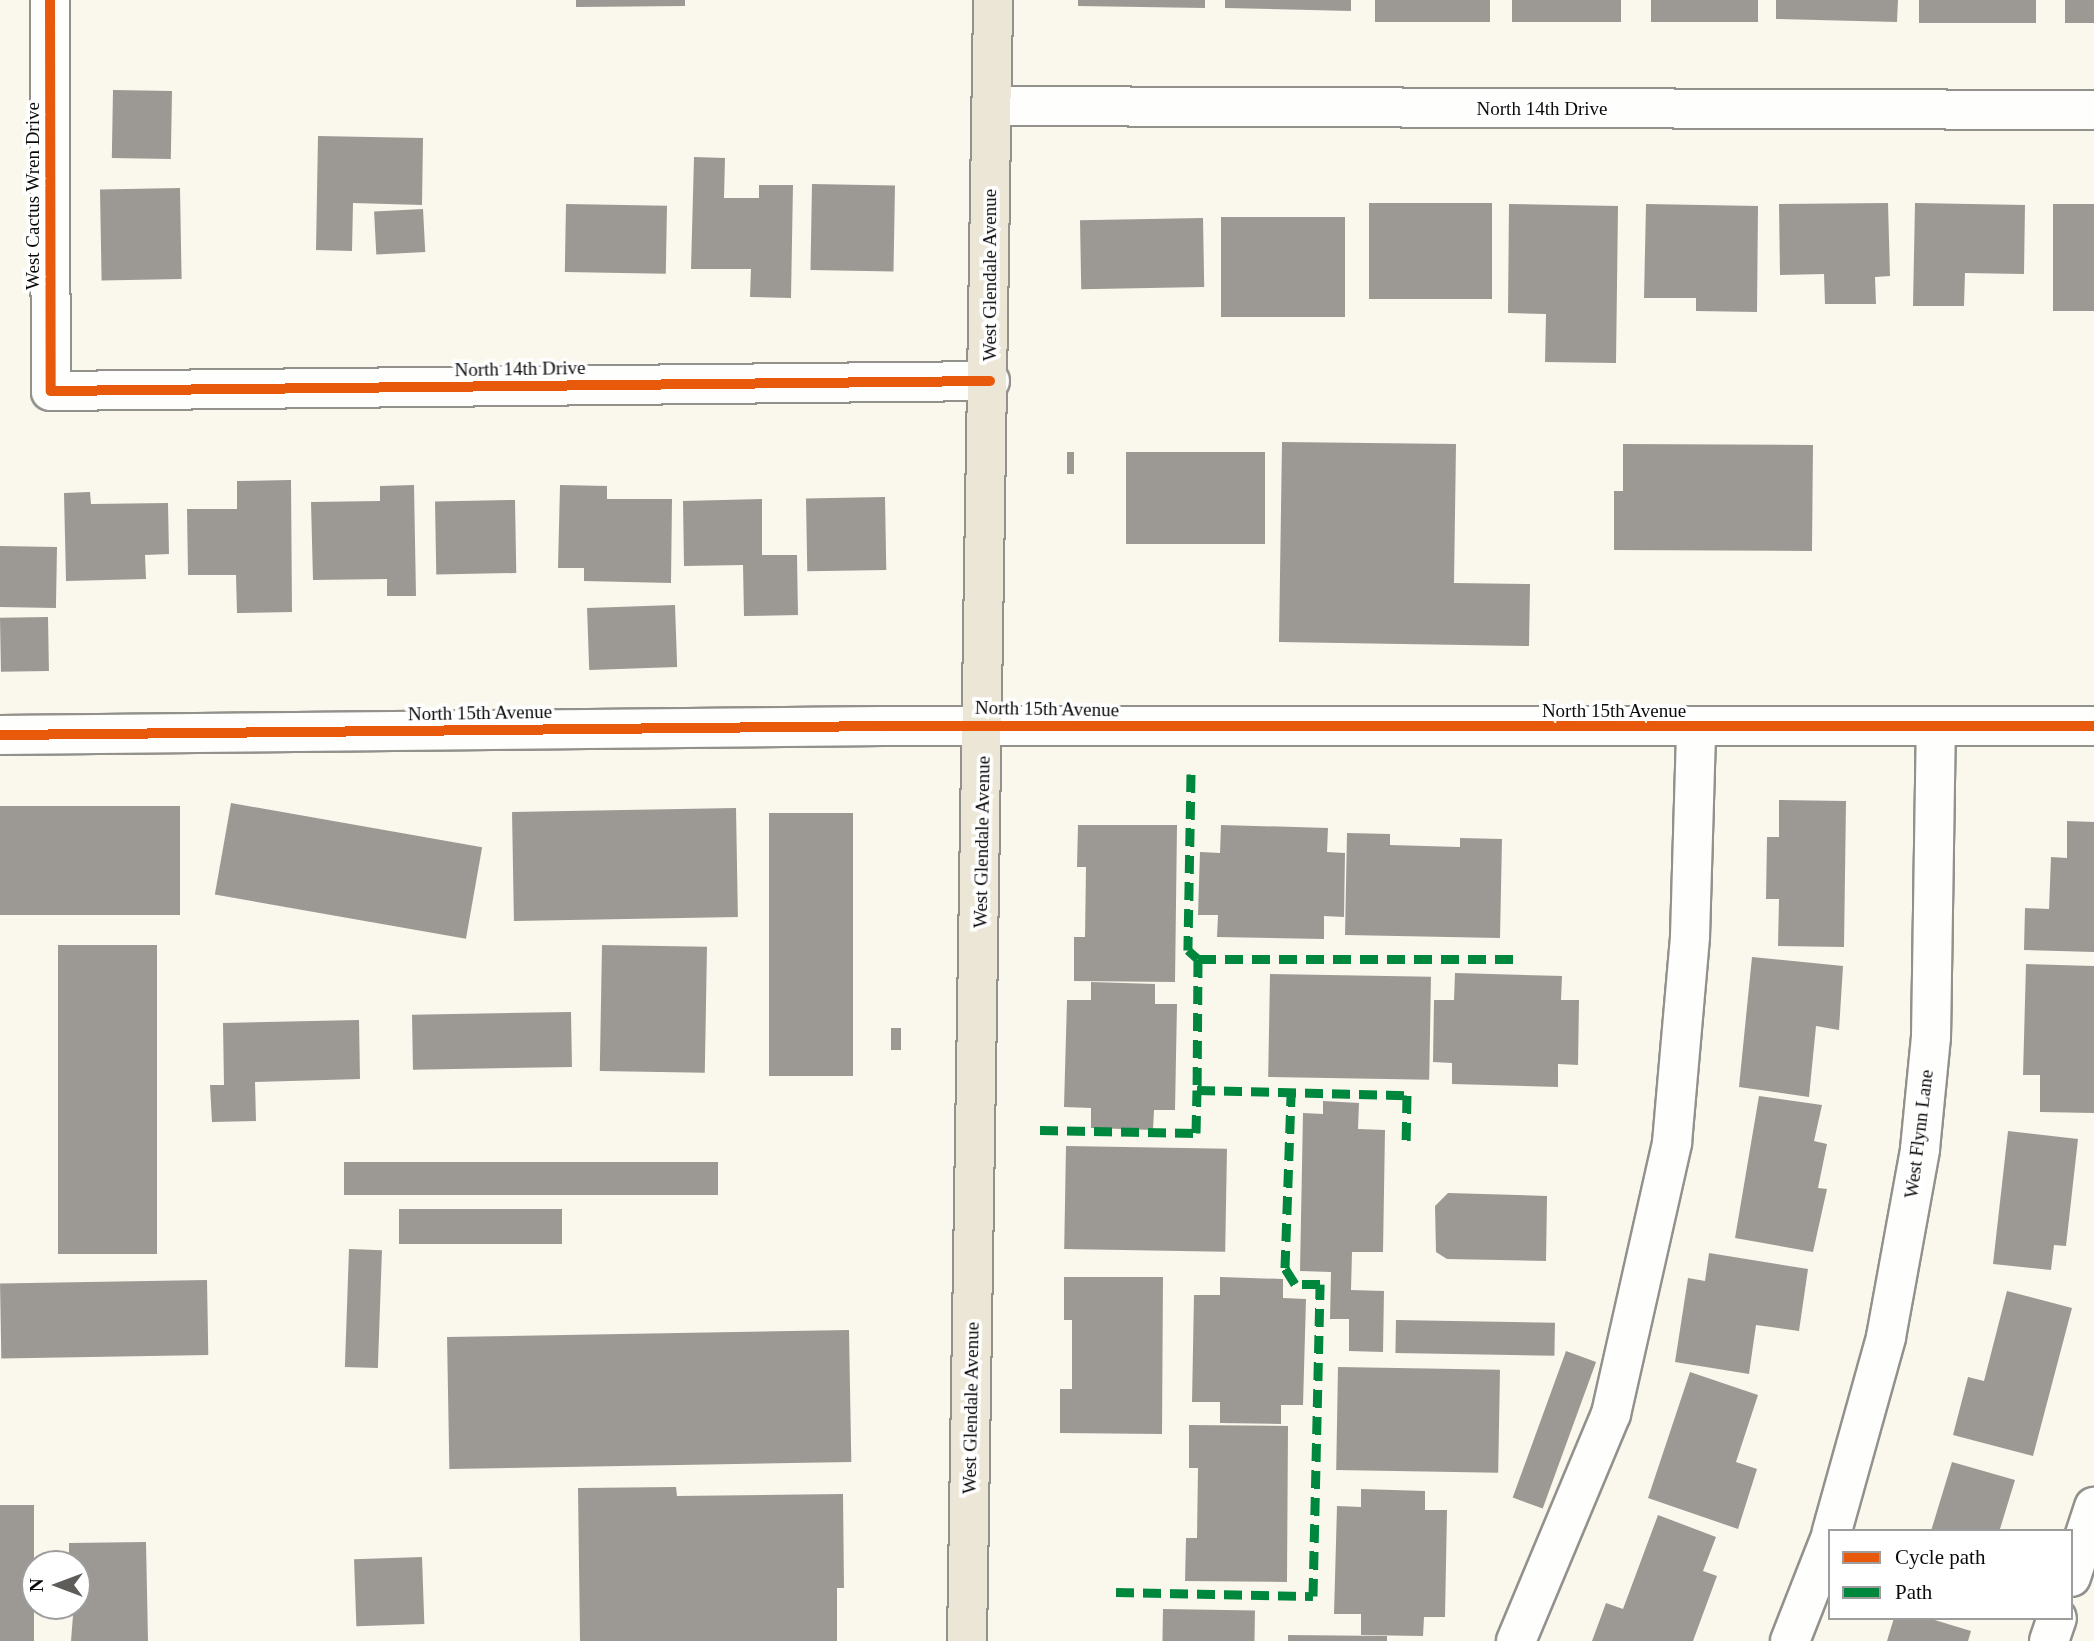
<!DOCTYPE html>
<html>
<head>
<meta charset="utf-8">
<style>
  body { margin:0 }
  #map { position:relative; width:2094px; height:1641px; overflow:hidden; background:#faf7ed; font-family:Georgia,serif }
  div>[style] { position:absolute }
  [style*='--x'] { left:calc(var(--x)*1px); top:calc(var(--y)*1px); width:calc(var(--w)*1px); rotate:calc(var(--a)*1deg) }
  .building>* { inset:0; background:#9c9994; transform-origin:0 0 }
  .roads { filter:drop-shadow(2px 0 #92918c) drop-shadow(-2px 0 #92918c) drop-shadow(0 2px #92918c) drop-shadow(0 -2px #92918c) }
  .minor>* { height:38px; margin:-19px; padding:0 19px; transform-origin:19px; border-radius:19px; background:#fefefc }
  .major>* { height:38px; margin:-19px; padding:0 19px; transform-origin:19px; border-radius:19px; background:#ece6d6 }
  .quiet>* { height:9px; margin-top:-4.5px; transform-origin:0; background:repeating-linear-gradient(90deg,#00873e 0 18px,transparent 0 27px) }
  .cycleway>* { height:10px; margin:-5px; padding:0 5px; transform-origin:5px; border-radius:5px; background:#e8590c }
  span { translate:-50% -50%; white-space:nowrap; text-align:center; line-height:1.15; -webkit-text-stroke:7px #fff; paint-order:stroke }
  .street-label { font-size:19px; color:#0a0a0a }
  .legend { position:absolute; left:1828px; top:1529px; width:245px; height:91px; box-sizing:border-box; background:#fff; border:2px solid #9d9d9d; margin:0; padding:9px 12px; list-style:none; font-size:21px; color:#0a0a0a }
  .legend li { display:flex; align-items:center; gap:14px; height:35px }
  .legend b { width:35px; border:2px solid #9d9d9d }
  .north { position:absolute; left:21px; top:1550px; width:70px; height:70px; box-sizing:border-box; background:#fff; border:2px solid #9d9d9d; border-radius:50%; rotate:270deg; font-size:19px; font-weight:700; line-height:28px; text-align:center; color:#0a0a0a }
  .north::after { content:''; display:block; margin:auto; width:24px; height:32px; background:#5e5d59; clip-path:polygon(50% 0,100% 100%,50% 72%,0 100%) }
</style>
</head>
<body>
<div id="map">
  <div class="building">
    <i style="clip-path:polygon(576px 0,685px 0,685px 6px,576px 7px)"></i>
    <i style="clip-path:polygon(1078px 0,1205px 0,1205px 8px,1078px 6px)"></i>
    <i style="clip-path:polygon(1225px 0,1351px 0,1351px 11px,1225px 8px)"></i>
    <i style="left:1375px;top:0;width:115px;height:22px"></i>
    <i style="left:1512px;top:0;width:109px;height:22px"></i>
    <i style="left:1651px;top:0;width:107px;height:22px"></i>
    <i style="clip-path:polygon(1776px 0,1898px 0,1897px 22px,1776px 19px)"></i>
    <i style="left:1919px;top:0;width:117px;height:23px"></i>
    <i style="left:2065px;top:0;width:29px;height:23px"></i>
    <i style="left:113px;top:90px;width:59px;height:68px;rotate:1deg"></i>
    <i style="clip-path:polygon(318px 136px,423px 138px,422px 205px,353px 203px,352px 251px,316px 250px)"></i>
    <i style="clip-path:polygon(694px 157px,725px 158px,724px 198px,759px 198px,759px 185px,793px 185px,791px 298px,750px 297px,751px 269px,691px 269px)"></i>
    <i style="left:812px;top:184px;width:83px;height:86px;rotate:1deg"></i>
    <i style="left:180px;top:188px;width:91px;height:80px;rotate:89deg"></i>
    <i style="left:1369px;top:203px;width:123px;height:96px"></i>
    <i style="clip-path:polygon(1888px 203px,1890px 276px,1875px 277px,1876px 304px,1825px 304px,1824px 274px,1780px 275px,1779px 204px)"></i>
    <i style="clip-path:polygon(1915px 203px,2025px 205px,2024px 274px,1965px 273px,1964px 306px,1913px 306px)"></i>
    <i style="left:566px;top:204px;width:101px;height:68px;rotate:1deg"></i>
    <i style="clip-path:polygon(1509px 204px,1618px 206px,1616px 363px,1545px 362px,1546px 314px,1508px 313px)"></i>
    <i style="clip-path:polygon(1646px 204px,1758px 206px,1757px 312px,1696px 311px,1696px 298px,1644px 298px)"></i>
    <i style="left:2053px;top:204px;width:41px;height:107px"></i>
    <i style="left:423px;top:209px;width:43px;height:49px;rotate:87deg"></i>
    <i style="left:1221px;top:217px;width:124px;height:100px"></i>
    <i style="left:1203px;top:218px;width:69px;height:123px;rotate:89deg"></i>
    <i style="clip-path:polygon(1282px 442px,1456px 444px,1454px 583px,1530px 584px,1529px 646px,1279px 642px)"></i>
    <i style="clip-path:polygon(1623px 444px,1813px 445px,1812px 551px,1614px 550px,1614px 491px,1623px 491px)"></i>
    <i style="left:1067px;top:452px;width:7px;height:22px"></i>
    <i style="left:1126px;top:452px;width:139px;height:92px"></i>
    <i style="clip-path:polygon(291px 480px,292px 612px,237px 613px,236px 575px,188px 575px,187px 509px,237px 509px,237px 481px)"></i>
    <i style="clip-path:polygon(414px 485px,416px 596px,387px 596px,387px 579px,313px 580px,311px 502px,380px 501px,380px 486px)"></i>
    <i style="clip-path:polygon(560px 485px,607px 486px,607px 499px,672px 499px,671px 583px,584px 581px,584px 568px,558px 568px)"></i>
    <i style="clip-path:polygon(90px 492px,91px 504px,168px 503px,169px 554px,145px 555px,146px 579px,66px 581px,64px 493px)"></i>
    <i style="left:885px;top:497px;width:73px;height:79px;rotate:89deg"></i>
    <i style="clip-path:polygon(762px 499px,762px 555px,797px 555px,798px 615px,744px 616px,743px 565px,684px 566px,683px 501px)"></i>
    <i style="left:515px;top:500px;width:73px;height:80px;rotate:89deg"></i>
    <i style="left:0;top:546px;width:57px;height:61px;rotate:1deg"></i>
    <i style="left:675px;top:605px;width:62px;height:88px;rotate:88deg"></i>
    <i style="left:48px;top:617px;width:54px;height:48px;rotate:89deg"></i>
    <i style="clip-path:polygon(1779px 800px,1846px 801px,1844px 947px,1778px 946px,1779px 899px,1766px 899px,1767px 837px,1779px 837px)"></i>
    <i style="left:231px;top:803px;width:255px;height:93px;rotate:10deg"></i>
    <i style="left:180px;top:806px;width:109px;height:180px;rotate:90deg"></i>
    <i style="left:736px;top:808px;width:109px;height:224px;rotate:89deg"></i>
    <i style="left:769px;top:813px;width:84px;height:263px"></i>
    <i style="clip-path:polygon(2067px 821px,2094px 822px,2094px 952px,2024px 950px,2025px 908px,2049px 909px,2051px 857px,2067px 858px)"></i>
    <i style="clip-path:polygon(1078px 825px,1177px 825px,1175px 982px,1074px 981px,1074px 937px,1085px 937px,1086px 867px,1077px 867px)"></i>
    <i style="clip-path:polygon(1221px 825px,1328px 828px,1327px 852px,1345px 853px,1344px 917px,1324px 916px,1324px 939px,1217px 937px,1218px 915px,1198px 915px,1200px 852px,1220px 853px)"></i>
    <i style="clip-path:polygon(1347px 833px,1390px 834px,1390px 845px,1460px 847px,1460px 838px,1502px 839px,1500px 938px,1345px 935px)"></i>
    <i style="left:58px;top:945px;width:99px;height:309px"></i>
    <i style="left:602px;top:945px;width:105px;height:126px;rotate:1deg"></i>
    <i style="clip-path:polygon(1752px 957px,1843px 966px,1839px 1030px,1816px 1026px,1809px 1097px,1739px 1087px)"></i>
    <i style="clip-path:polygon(2026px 964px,2094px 966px,2094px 1113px,2040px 1112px,2040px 1075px,2023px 1075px)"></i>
    <i style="clip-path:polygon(1455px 973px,1562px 976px,1561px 1000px,1579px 1000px,1578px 1065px,1558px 1064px,1558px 1087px,1452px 1084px,1452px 1063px,1433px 1062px,1434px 1000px,1454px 1000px)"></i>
    <i style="left:1270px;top:974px;width:161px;height:103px;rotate:1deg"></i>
    <i style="clip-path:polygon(1091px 982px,1155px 984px,1155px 1004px,1177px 1004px,1175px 1110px,1154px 1110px,1153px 1130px,1091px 1128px,1091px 1108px,1064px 1107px,1067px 1000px,1091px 1000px)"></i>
    <i style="left:571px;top:1012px;width:55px;height:159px;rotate:89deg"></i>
    <i style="clip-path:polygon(359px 1020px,360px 1079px,255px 1082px,256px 1121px,212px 1122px,210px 1085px,224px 1085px,223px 1023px)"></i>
    <i style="left:891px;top:1028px;width:10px;height:22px"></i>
    <i style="clip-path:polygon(1759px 1096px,1822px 1105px,1814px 1141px,1827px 1144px,1818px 1188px,1827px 1189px,1813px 1252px,1735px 1238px)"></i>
    <i style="clip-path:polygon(1323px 1101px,1359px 1103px,1358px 1129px,1385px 1130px,1383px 1252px,1352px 1252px,1351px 1290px,1384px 1291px,1383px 1352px,1349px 1351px,1349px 1319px,1330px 1319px,1331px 1272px,1300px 1271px,1303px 1113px,1323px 1114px)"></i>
    <i style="clip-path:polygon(2008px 1131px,2078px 1139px,2066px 1246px,2054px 1245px,2051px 1270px,1993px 1264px)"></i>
    <i style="left:1066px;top:1146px;width:161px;height:103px;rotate:1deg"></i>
    <i style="left:718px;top:1162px;width:33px;height:374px;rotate:90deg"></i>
    <i style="clip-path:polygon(1448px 1193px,1547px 1196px,1546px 1261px,1447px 1259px,1436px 1252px,1435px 1206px)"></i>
    <i style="left:562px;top:1209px;width:35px;height:163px;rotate:90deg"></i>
    <i style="left:349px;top:1249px;width:33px;height:118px;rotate:2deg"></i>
    <i style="clip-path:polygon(1709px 1253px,1808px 1269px,1799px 1331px,1756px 1325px,1749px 1374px,1675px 1362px,1688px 1278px,1705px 1281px)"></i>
    <i style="clip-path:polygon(1064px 1277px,1163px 1277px,1162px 1434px,1060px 1433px,1060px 1389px,1072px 1389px,1072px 1320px,1064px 1320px)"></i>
    <i style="clip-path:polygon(1220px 1277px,1283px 1279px,1283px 1298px,1306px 1299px,1303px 1405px,1281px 1405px,1281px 1424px,1220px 1423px,1220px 1402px,1192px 1402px,1194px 1295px,1220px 1295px)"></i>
    <i style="left:207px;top:1280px;width:75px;height:207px;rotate:89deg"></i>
    <i style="clip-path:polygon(2007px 1291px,2072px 1308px,2033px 1456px,1953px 1435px,1968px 1377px,1984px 1381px)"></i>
    <i style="left:1396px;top:1320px;width:159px;height:33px;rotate:1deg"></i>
    <i style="left:849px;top:1330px;width:132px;height:402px;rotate:89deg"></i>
    <i style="left:1566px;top:1351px;width:32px;height:156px;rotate:20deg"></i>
    <i style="left:1338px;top:1367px;width:162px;height:103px;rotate:1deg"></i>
    <i style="clip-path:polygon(1690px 1372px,1758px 1395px,1736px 1462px,1757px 1469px,1738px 1529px,1648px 1498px)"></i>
    <i style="clip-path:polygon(1189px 1425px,1288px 1426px,1287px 1582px,1185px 1581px,1186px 1538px,1197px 1538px,1198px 1468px,1189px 1468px)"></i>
    <i style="clip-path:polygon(1952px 1462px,2015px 1480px,2000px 1529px,2005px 1531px,1931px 1531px)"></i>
    <i style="clip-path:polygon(676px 1487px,677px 1496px,843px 1494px,844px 1588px,837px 1588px,837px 1641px,580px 1641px,578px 1488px)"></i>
    <i style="clip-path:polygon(1361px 1489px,1425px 1491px,1425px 1510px,1447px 1510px,1445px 1617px,1424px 1617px,1423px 1636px,1361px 1635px,1361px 1614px,1334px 1614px,1337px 1506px,1361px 1507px)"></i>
    <i style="left:0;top:1505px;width:34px;height:136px"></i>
    <i style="clip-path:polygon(1658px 1515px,1716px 1537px,1703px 1571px,1717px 1576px,1693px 1641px,1592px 1641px,1606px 1603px,1623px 1609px)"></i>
    <i style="clip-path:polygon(146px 1542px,148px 1641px,71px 1641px,77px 1564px,69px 1564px,69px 1543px)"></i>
    <i style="left:422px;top:1557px;width:67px;height:68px;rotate:88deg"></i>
    <i style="left:1163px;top:1609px;width:92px;height:32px;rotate:1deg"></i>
    <i style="clip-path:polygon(1894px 1618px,1928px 1618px,1971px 1631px,1968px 1641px,1887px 1641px)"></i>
    <i style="clip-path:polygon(1288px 1635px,1387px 1636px,1387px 1641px,1288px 1641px)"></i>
  </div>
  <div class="roads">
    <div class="minor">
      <i style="--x:50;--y:0;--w:391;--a:89.9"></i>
      <i style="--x:51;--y:391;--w:939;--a:-0.61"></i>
      <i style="--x:991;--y:106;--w:1103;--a:0.21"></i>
      <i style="--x:0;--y:735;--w:883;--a:-0.58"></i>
      <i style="--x:883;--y:726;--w:1211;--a:0"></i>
      <i style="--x:1832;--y:1531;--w:201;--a:-74.4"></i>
      <i style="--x:1886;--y:1337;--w:191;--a:-79.7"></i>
      <i style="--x:1920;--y:1149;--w:113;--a:-84.4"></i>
      <i style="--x:1931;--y:1037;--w:309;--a:-89.1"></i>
      <i style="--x:2071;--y:1577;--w:74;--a:-71.8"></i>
      <i style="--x:1516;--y:1641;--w:246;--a:-67.3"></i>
      <i style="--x:1611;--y:1414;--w:278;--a:-77.3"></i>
      <i style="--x:1672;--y:1143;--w:208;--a:-85"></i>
      <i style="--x:1690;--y:936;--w:208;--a:-88.3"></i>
      <i style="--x:1790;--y:1641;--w:110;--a:-68.6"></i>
      <i style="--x:2049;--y:1641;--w:24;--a:-71"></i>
    </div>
    <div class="major">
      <i style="--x:967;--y:1641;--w:1641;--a:-89.09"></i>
    </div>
  </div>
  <div class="quiet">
    <i style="--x:1191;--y:774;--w:176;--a:91"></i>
    <i style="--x:1188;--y:950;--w:13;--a:42"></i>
    <i style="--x:1198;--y:959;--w:131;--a:90.4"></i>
    <i style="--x:1197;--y:1090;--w:210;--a:1.4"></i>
    <i style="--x:1407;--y:1095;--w:50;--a:91.1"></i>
    <i style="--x:1198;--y:959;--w:319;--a:0"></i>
    <i style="--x:1040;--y:1130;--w:156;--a:1.1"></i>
    <i style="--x:1196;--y:1133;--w:43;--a:-88.7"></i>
    <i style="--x:1116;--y:1592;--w:197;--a:1.2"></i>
    <i style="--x:1313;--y:1596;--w:312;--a:-88.7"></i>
    <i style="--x:1320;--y:1284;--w:25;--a:180"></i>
    <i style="--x:1295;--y:1284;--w:19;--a:-122"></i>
    <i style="--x:1285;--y:1268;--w:176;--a:-88"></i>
  </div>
  <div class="cycleway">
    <i style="--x:50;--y:0;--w:391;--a:89.9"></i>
    <i style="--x:51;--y:391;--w:939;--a:-0.61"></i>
    <i style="--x:0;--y:735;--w:883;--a:-0.58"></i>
    <i style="--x:883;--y:726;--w:1211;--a:0"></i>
  </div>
  <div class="street-label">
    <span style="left:1542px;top:109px">North 14th Drive</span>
    <span style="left:33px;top:196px;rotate:-90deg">West Cactus Wren Drive</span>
    <span style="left:990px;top:275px;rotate:-90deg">West Glendale Avenue</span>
    <span style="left:520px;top:369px;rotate:-1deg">North 14th Drive</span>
    <span style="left:1047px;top:709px;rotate:1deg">North 15th Avenue</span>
    <span style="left:1614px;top:711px">North 15th Avenue</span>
    <span style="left:480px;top:713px;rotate:-1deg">North 15th Avenue</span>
    <span style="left:982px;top:842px;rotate:-89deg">West Glendale Avenue</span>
    <span style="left:1919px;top:1134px;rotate:-83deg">West Flynn Lane</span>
    <span style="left:971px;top:1408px;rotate:-89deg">West Glendale Avenue</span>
  </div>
  <ul class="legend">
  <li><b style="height:9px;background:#e8590c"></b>Cycle path</li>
  <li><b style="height:9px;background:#00873e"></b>Path</li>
  </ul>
  <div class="north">N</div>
</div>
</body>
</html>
